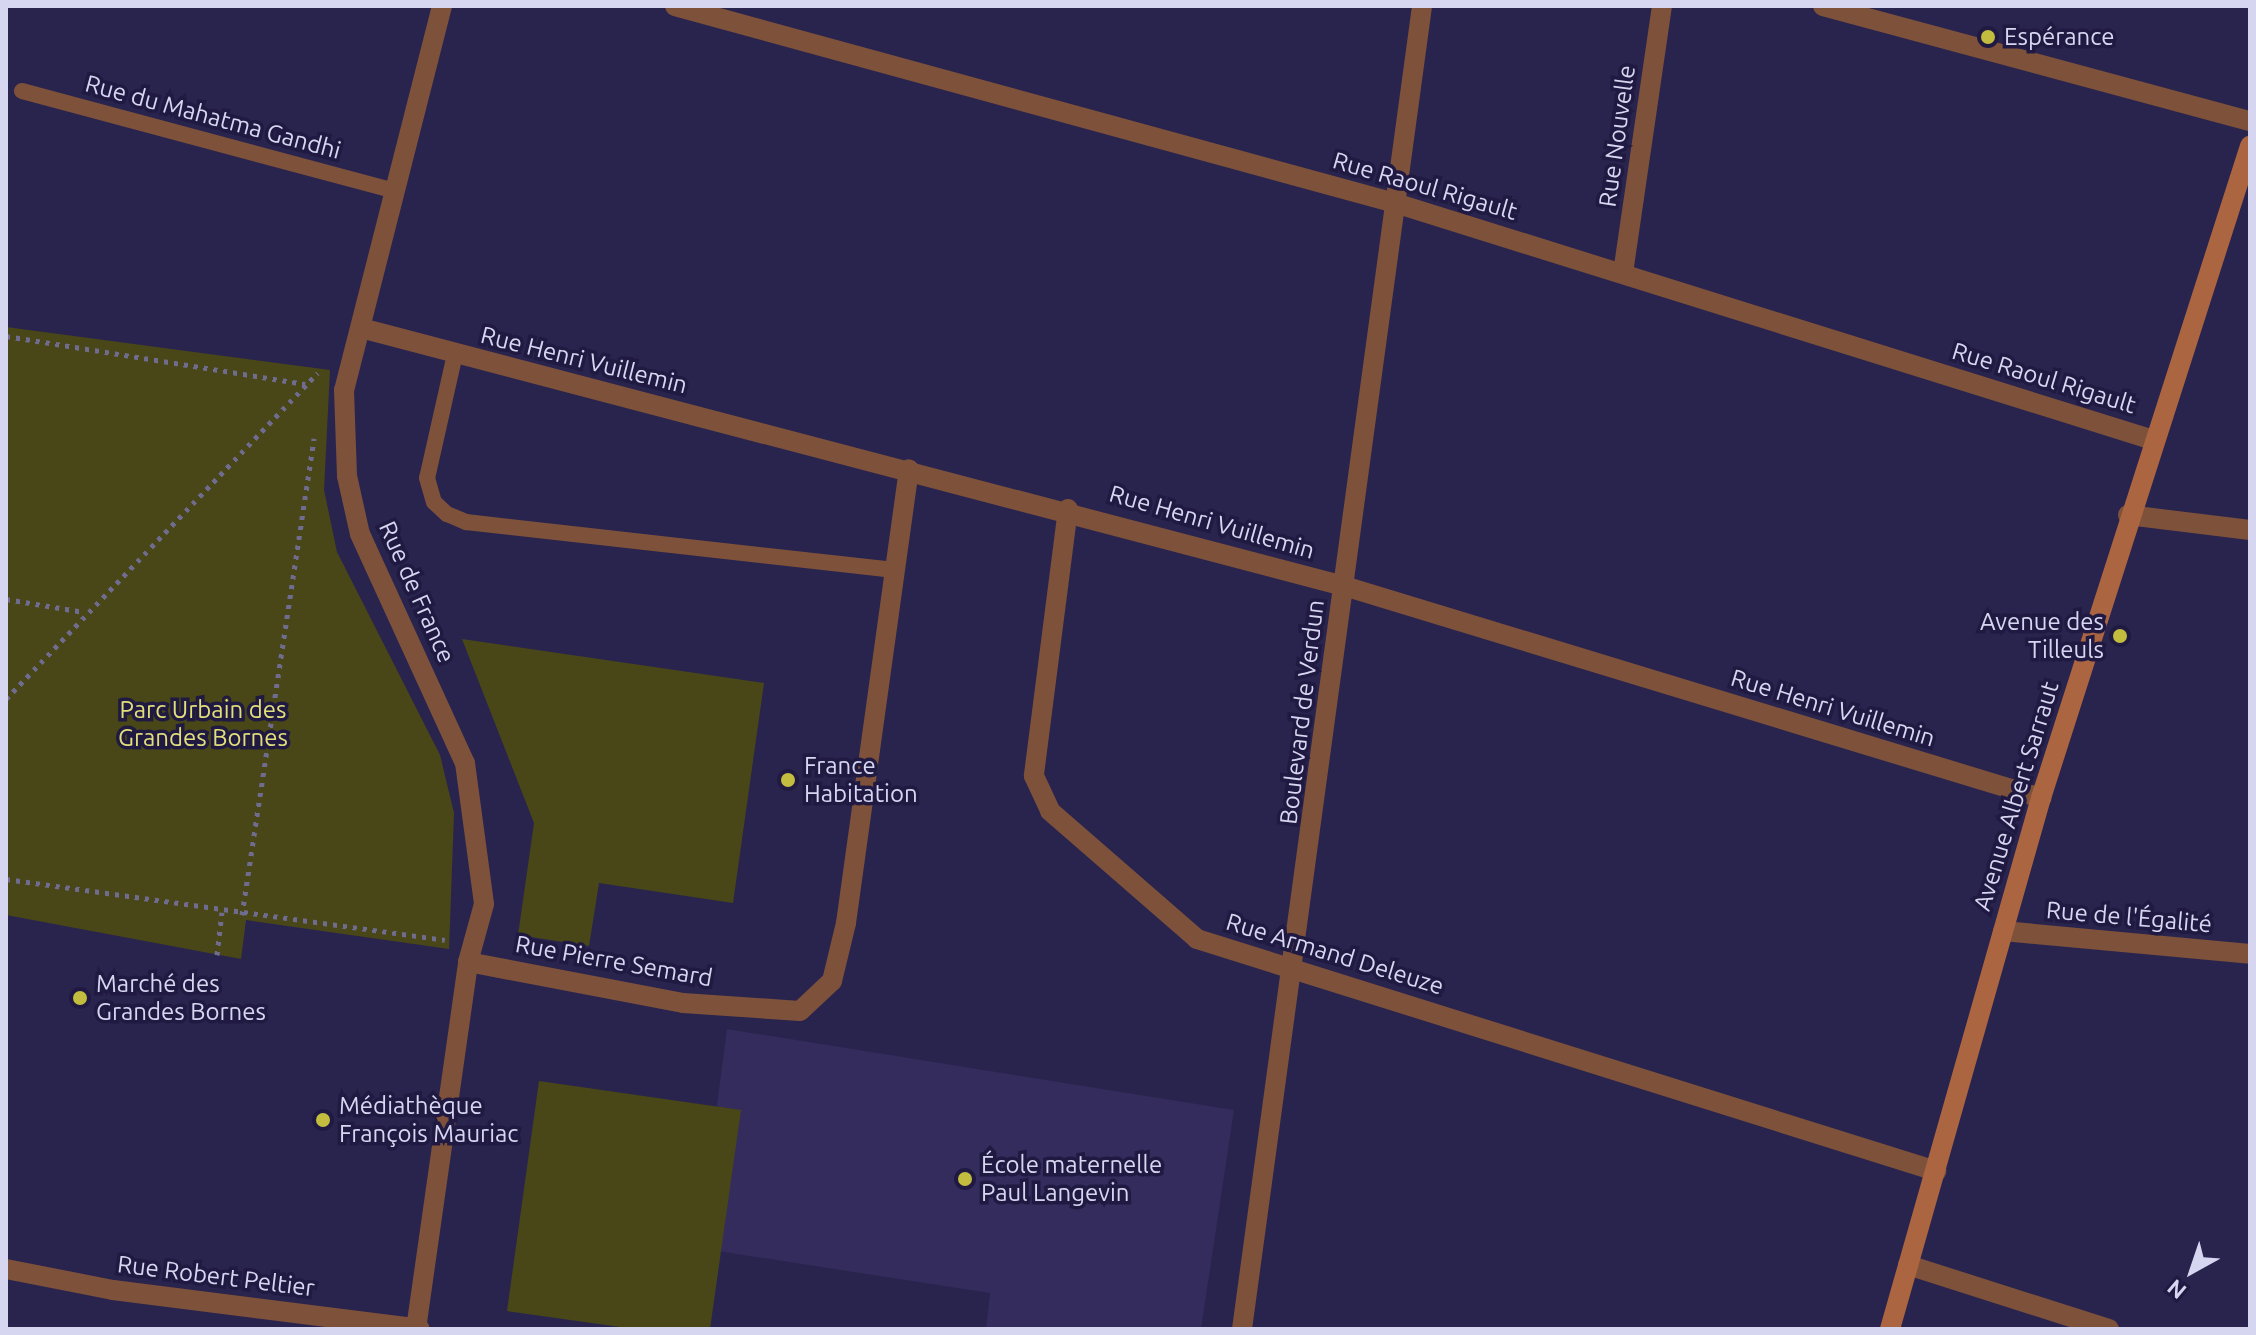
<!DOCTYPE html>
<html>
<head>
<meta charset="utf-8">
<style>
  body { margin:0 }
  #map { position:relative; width:2256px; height:1335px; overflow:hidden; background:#29244d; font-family:Ubuntu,sans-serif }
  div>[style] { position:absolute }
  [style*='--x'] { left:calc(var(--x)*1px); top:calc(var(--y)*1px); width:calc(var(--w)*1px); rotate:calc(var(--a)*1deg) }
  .built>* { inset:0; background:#332c5c }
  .green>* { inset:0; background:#494718 }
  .path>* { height:5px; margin-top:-2.5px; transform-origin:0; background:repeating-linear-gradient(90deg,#6f6c8f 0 4px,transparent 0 10px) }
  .lane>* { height:16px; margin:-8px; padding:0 8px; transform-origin:8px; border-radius:8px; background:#7e513b }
  .street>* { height:20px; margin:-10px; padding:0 10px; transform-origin:10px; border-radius:10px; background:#7e513b }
  .secondary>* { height:20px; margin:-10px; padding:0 10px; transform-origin:10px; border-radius:10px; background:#ac6541 }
  .dots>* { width:22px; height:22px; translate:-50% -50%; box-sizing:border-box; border:4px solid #201a42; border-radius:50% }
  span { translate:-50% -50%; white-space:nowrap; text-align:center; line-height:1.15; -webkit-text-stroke:7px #201a42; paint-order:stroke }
  .poi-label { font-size:24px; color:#d7d6f1 }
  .left { translate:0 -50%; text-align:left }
  .right { translate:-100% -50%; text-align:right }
  .street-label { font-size:24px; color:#d7d6f1 }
  .park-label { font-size:24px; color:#e2df7a }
  .frame { position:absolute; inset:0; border:8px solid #d7d6f1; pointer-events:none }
  .north { position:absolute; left:2152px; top:1231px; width:80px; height:80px; -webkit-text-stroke:6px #201a42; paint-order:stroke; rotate:220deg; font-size:22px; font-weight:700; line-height:32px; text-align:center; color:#d7d6f1 }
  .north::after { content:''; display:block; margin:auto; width:28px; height:36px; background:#d7d6f1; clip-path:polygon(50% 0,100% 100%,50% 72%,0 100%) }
</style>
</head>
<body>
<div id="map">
  <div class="built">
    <i style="clip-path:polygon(727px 1029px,1234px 1110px,1201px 1329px,986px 1329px,990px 1293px,698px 1248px)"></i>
  </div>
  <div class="green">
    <i style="clip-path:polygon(6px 327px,330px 370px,324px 490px,337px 552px,440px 755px,454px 813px,449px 949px,246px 920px,241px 959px,6px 915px)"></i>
    <i style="clip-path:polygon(462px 639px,764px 683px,733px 903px,599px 883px,589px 946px,518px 935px,534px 823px)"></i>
    <i style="clip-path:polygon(539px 1081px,741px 1110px,710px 1329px,634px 1329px,507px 1311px)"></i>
  </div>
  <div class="path">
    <i style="--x:6;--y:336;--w:303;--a:9.1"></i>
    <i style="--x:6;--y:599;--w:79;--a:9.5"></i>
    <i style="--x:6;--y:699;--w:451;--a:-46.3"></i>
    <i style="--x:6;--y:879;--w:443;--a:7.9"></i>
    <i style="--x:242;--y:915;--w:482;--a:-81.4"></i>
    <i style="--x:217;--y:955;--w:43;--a:-83.4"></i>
  </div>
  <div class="lane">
    <i style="--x:22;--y:91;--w:383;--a:15"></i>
    <i style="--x:455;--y:354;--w:127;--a:102.7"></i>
    <i style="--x:427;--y:478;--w:25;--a:74"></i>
    <i style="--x:434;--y:502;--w:18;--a:43"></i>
    <i style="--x:447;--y:514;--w:21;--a:23"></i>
    <i style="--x:466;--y:522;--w:429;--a:6.4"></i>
  </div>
  <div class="street">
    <i style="--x:442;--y:6;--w:396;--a:104.3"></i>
    <i style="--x:344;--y:390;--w:86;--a:88"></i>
    <i style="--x:347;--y:476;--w:59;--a:77.4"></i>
    <i style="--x:360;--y:534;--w:252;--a:65.4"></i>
    <i style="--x:465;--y:763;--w:142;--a:82.3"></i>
    <i style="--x:484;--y:904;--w:60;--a:105.4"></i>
    <i style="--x:675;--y:6;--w:746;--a:15.3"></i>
    <i style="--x:1395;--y:203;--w:794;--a:17.36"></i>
    <i style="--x:1823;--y:6;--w:442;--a:15.1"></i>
    <i style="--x:1623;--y:273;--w:270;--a:-81.7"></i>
    <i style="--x:361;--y:328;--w:1016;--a:14.71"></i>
    <i style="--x:1344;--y:586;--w:729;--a:16.92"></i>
    <i style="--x:1068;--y:509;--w:269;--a:97.3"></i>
    <i style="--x:1034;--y:776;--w:38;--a:65"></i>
    <i style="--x:1050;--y:811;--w:195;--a:41"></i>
    <i style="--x:1197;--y:939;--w:775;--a:17.43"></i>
    <i style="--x:2128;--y:515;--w:123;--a:7"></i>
    <i style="--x:2003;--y:931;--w:248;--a:5.3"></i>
    <i style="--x:1908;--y:1265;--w:211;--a:17.7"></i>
    <i style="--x:6;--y:1269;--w:109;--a:11.1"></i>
    <i style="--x:113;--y:1290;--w:309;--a:7.2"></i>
    <i style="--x:416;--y:1329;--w:371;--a:-81.9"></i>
    <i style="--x:468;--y:962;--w:219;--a:10.8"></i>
    <i style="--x:683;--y:1003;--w:117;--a:3.9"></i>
    <i style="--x:800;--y:1011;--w:44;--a:-43.2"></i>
    <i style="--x:832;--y:981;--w:60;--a:-76.4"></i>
    <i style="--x:846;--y:923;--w:458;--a:-82.1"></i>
    <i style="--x:1242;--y:1329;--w:1335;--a:-82.25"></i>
  </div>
  <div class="secondary">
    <i style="--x:1890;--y:1329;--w:552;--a:-74.13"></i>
    <i style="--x:2041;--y:798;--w:685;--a:-72.23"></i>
  </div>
  <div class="dots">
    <i style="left:1988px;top:37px;background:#c2bd3f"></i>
    <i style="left:2120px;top:636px;background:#c2bd3f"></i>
    <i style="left:788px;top:780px;background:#c2bd3f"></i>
    <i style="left:80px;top:998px;background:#c2bd3f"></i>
    <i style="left:323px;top:1120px;background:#c2bd3f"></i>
    <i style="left:965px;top:1179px;background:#c2bd3f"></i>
  </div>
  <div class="poi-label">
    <span class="left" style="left:2004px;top:37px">Espérance</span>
    <span class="right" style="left:2104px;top:636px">Avenue des<br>Tilleuls</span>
    <span class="left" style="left:804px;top:780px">France<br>Habitation</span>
    <span class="left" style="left:96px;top:998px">Marché des<br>Grandes Bornes</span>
    <span class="left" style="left:339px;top:1120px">Médiathèque<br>François Mauriac</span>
    <span class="left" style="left:981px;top:1179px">École maternelle<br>Paul Langevin</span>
  </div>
  <div class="street-label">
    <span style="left:213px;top:117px;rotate:15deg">Rue du Mahatma Gandhi</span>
    <span style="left:1617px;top:136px;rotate:-82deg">Rue Nouvelle</span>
    <span style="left:1425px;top:186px;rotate:16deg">Rue Raoul Rigault</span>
    <span style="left:584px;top:360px;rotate:14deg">Rue Henri Vuillemin</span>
    <span style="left:2044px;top:378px;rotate:17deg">Rue Raoul Rigault</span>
    <span style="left:1212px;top:522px;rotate:16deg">Rue Henri Vuillemin</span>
    <span style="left:417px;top:592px;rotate:66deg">Rue de France</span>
    <span style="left:1833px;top:708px;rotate:17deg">Rue Henri Vuillemin</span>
    <span style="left:1302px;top:712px;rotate:-83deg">Boulevard de Verdun</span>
    <span style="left:2016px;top:796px;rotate:-73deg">Avenue Albert Sarraut</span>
    <span style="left:2129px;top:917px;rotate:5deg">Rue de l'Égalité</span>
    <span style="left:1335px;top:954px;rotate:17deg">Rue Armand Deleuze</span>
    <span style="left:614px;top:961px;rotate:10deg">Rue Pierre Semard</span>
    <span style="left:216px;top:1276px;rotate:7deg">Rue Robert Peltier</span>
  </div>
  <div class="park-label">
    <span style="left:203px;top:724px">Parc Urbain des<br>Grandes Bornes</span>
  </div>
  <div class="frame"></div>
  <div class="north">N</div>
</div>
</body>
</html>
